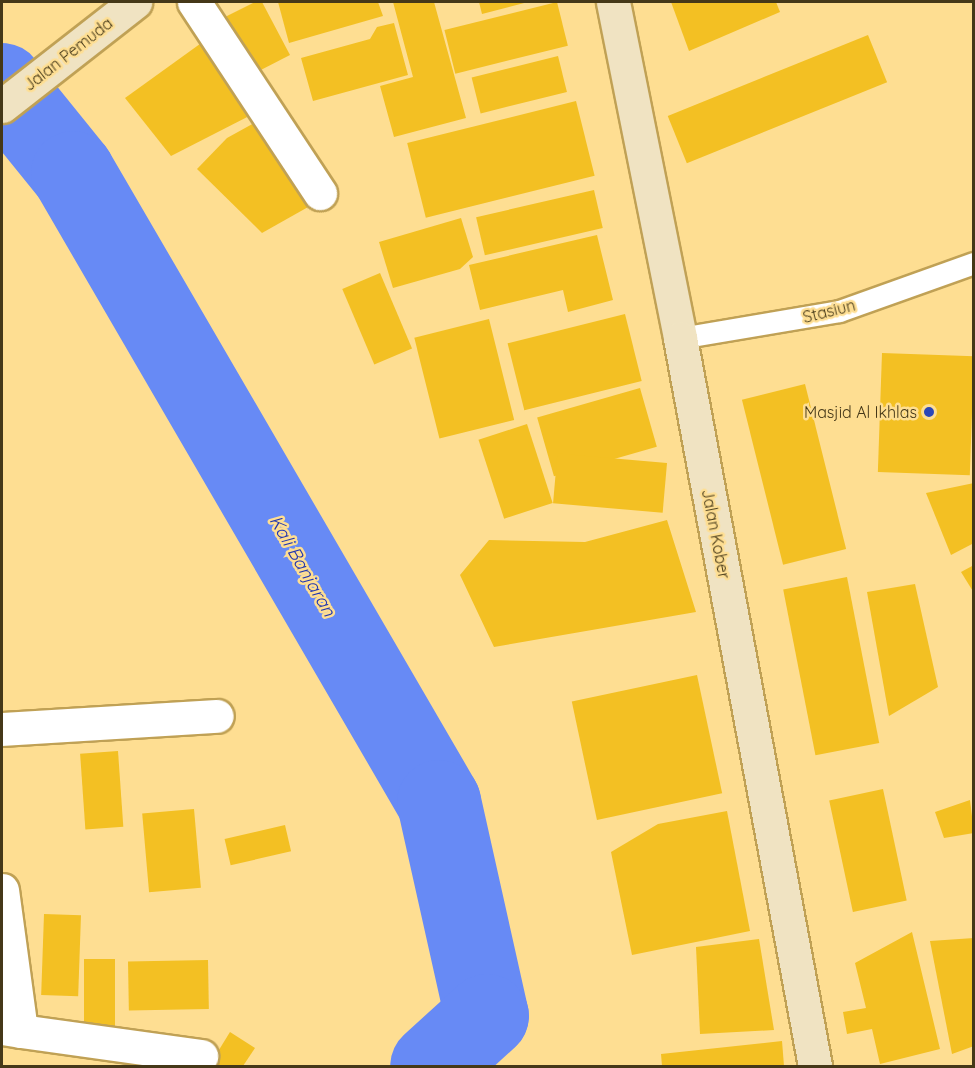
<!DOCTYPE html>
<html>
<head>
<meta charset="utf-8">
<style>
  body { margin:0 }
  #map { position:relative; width:975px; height:1068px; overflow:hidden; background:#fede92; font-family:Quicksand,sans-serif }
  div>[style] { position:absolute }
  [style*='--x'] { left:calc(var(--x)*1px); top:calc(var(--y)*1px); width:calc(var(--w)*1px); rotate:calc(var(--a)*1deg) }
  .river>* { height:84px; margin:-42px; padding:0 42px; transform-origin:42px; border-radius:42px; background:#678af5 }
  .building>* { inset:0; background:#f3c023; transform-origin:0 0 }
  .roads { filter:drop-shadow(2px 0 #c0a155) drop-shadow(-2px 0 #c0a155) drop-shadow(0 2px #c0a155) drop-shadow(0 -2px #c0a155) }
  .lane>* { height:21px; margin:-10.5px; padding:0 10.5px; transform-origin:10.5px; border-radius:10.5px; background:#fff }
  .street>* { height:33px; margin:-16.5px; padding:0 16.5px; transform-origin:16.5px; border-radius:16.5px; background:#fff }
  .secondary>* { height:33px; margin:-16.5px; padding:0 16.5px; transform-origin:16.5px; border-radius:16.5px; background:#f0e3c2 }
  .dots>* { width:16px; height:16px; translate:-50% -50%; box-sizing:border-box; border:3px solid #fede92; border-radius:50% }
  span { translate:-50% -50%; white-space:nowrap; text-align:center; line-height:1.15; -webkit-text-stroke:5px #fede92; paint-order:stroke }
  .street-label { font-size:16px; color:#453818 }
  .poi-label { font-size:16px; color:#453818 }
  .right { translate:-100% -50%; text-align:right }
  .water-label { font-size:18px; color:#2035af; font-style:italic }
  .frame { position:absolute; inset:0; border:3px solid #453818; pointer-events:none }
</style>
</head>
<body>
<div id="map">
  <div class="river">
    <i style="--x:2;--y:85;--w:113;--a:51.1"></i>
    <i style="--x:73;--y:173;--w:728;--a:59.81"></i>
    <i style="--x:439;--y:802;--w:219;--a:77.4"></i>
    <i style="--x:487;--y:1016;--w:74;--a:137.7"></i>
  </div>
  <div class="building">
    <i style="clip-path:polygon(255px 2px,262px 2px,290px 55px,253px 74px,223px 18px)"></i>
    <i style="clip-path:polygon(278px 2px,378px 2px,383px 16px,289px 43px)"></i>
    <i style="clip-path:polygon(393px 2px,434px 2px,466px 118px,394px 137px,380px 86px,413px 77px)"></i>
    <i style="clip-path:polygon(479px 2px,528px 2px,482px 14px)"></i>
    <i style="left:557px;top:2px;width:45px;height:116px;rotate:76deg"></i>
    <i style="clip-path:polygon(671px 2px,776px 2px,780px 12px,689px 51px)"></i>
    <i style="clip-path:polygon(394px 23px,408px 75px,313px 101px,301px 58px,370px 39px,377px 27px)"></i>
    <i style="left:868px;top:35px;width:51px;height:216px;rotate:68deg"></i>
    <i style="clip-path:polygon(211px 36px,257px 112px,171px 156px,125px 98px)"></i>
    <i style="left:558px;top:56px;width:37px;height:89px;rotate:76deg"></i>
    <i style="left:576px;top:101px;width:77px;height:174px;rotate:76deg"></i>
    <i style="clip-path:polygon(267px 116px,317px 202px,262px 233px,197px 169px,227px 138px)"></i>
    <i style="left:594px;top:190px;width:39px;height:121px;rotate:77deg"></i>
    <i style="clip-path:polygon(461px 218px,473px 257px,460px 269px,393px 288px,379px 242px)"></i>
    <i style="clip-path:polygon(597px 235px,613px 300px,568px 312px,563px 290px,480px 310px,469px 265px)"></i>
    <i style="left:380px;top:273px;width:82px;height:41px;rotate:67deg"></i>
    <i style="left:625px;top:314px;width:69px;height:121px;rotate:76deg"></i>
    <i style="left:489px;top:319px;width:104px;height:77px;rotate:76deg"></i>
    <i style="left:882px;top:353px;width:92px;height:119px;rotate:2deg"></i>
    <i style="left:805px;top:384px;width:170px;height:65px;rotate:76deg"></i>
    <i style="left:640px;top:388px;width:61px;height:107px;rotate:74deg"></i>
    <i style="left:527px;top:424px;width:83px;height:51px;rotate:72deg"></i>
    <i style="left:667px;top:463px;width:50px;height:110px;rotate:95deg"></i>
    <i style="clip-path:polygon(974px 483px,974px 543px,951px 555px,926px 493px)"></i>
    <i style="clip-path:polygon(667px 520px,696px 612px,494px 647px,460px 575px,489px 540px,585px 542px)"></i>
    <i style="clip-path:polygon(974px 565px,974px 593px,961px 572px)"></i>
    <i style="left:847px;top:577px;width:169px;height:65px;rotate:79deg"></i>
    <i style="clip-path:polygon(915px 584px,938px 687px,889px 716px,867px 592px)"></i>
    <i style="left:697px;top:675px;width:121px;height:128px;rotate:78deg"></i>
    <i style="left:118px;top:751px;width:76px;height:38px;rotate:86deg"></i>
    <i style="left:883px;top:789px;width:114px;height:55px;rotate:78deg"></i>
    <i style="clip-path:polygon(970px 800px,974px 833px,944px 838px,935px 812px)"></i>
    <i style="left:194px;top:809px;width:79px;height:52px;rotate:85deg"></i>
    <i style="clip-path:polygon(727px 811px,750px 931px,632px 955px,611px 852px,658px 824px)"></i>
    <i style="left:285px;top:825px;width:27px;height:62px;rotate:77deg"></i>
    <i style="left:44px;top:914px;width:37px;height:81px;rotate:2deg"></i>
    <i style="clip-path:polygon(912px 932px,940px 1049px,880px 1064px,872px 1029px,847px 1034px,843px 1012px,866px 1008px,855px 963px)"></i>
    <i style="clip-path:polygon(974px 938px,974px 1046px,952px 1054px,930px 941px)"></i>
    <i style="clip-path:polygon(759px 939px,774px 1030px,700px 1034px,696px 947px)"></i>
    <i style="left:84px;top:959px;width:31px;height:67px"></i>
    <i style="left:208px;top:960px;width:49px;height:80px;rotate:89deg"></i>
    <i style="clip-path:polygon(230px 1032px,255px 1048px,243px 1066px,209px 1066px)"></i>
    <i style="clip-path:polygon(782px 1041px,784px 1066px,662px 1066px,661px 1054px)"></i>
  </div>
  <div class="roads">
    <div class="lane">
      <i style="--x:680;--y:338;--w:161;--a:-9.6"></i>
      <i style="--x:839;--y:311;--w:143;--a:-19.6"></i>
    </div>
    <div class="street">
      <i style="--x:194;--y:2;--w:229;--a:56.6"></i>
      <i style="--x:2;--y:729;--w:215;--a:-3.5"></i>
      <i style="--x:2;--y:890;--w:142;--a:82.3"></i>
      <i style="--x:21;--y:1031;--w:19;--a:-171"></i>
      <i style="--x:21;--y:1031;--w:182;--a:7.9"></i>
    </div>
    <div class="secondary">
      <i style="--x:613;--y:2;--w:343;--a:78.7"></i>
      <i style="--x:680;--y:338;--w:740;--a:79.49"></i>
      <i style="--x:2;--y:106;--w:169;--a:-38"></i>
    </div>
  </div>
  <div class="dots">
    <i style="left:929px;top:412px;background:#2c47b7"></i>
  </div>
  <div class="street-label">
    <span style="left:68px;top:54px;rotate:-38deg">Jalan Pemuda</span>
    <span style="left:829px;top:311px;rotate:-14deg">Stasiun</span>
    <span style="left:716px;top:534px;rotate:79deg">Jalan Kober</span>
  </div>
  <div class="poi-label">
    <span class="right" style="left:917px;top:412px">Masjid Al Ikhlas</span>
  </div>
  <div class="water-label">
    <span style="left:302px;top:566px;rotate:60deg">Kali Banjaran</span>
  </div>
  <div class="frame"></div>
</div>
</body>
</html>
